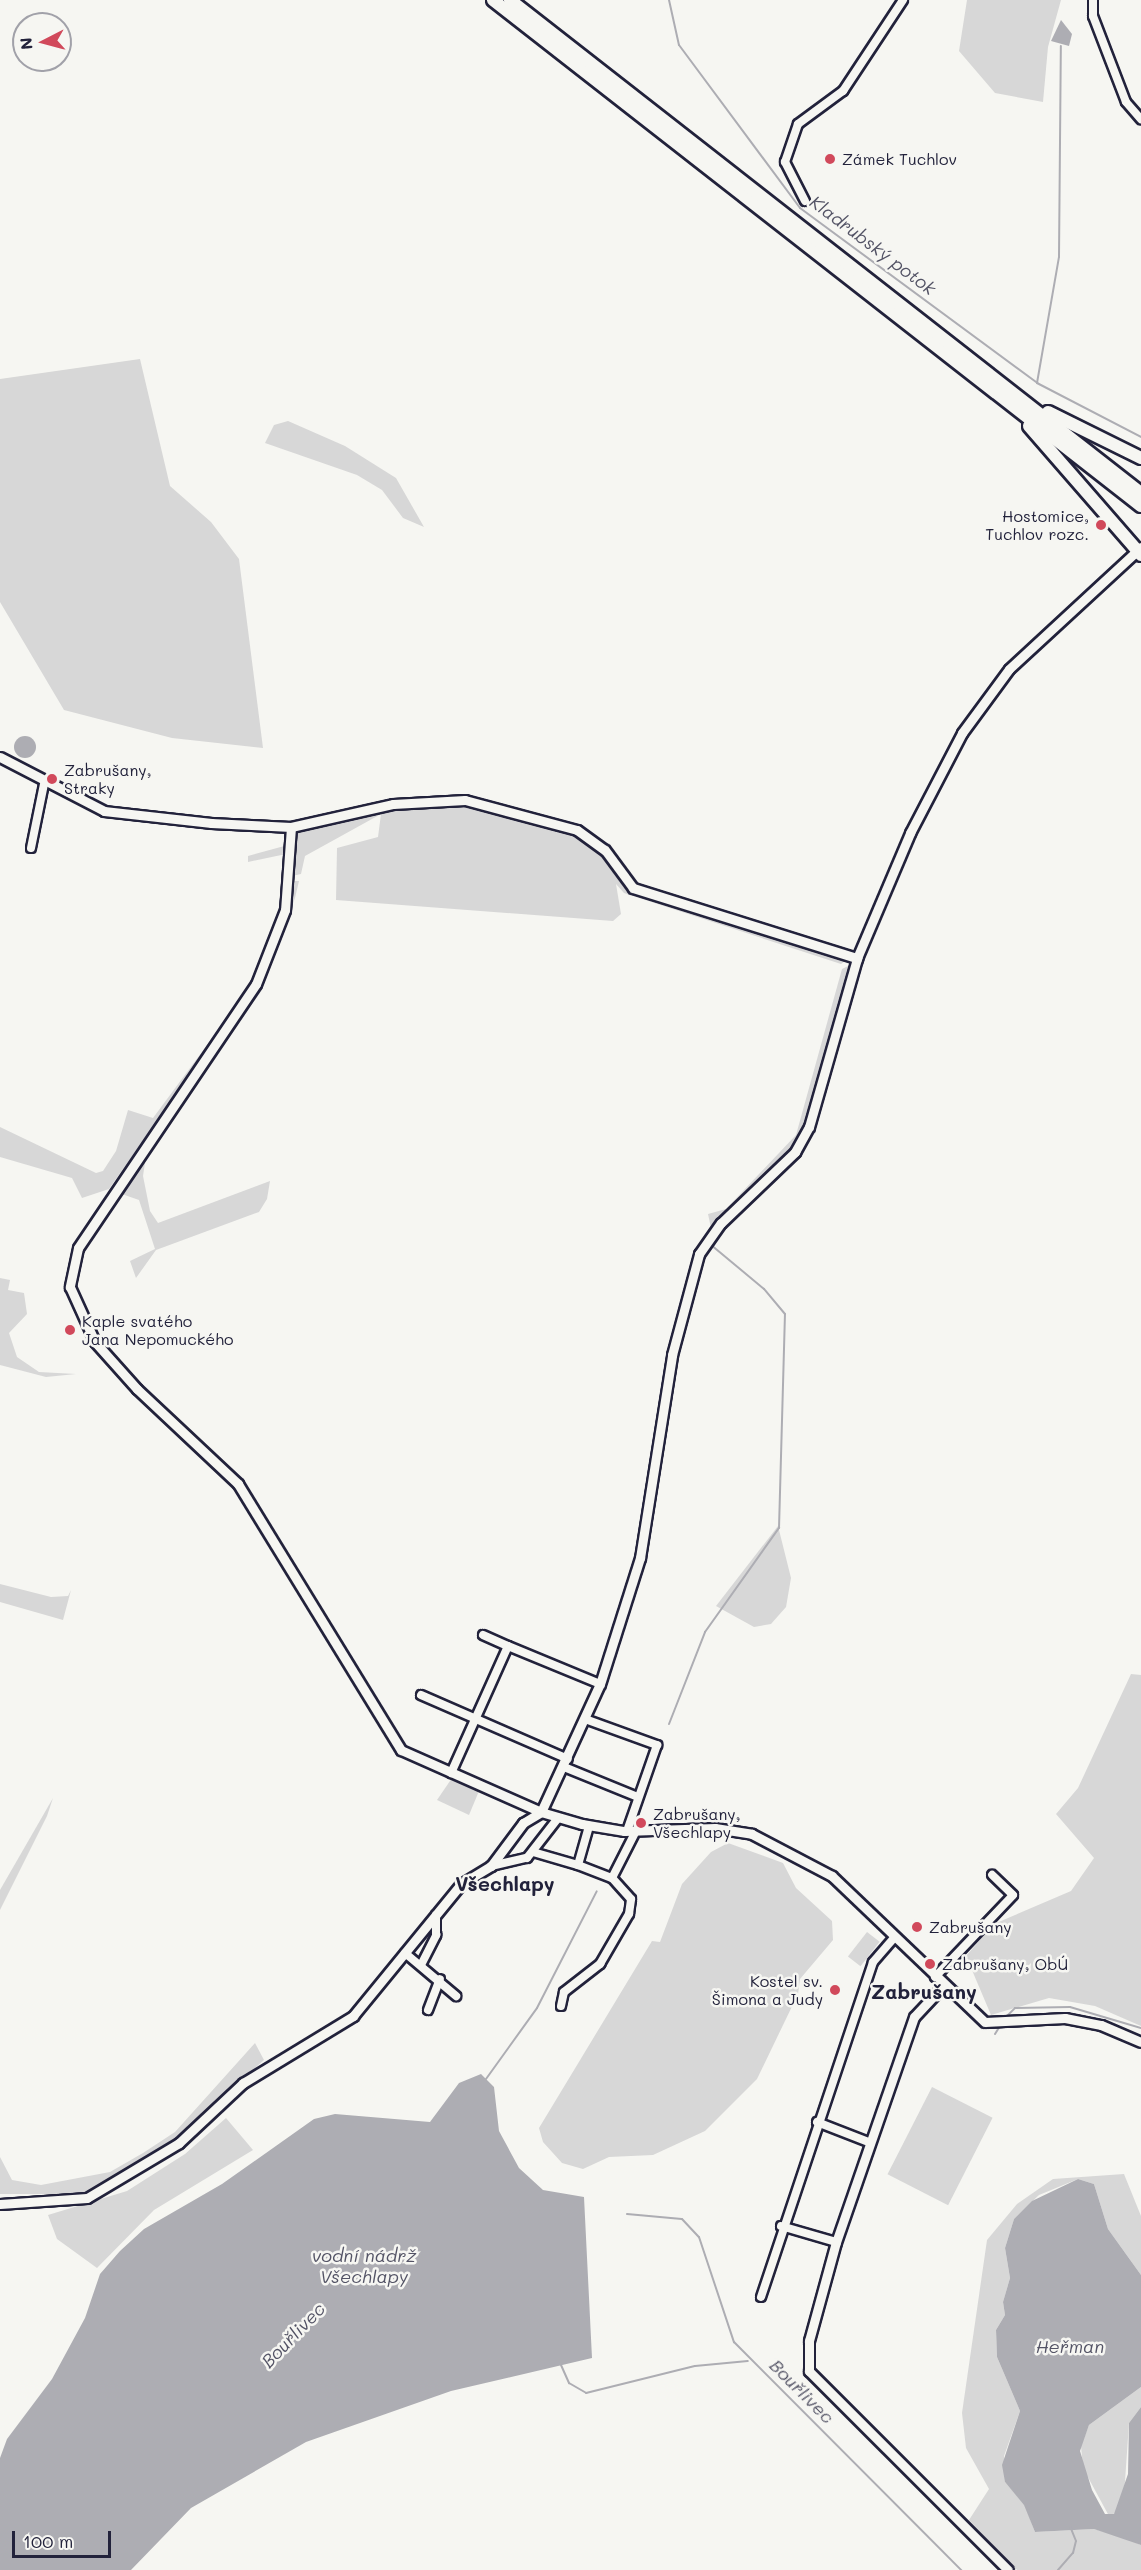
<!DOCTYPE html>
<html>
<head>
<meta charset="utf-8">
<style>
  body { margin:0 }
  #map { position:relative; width:1141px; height:2570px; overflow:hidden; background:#f6f6f2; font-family:Mali,sans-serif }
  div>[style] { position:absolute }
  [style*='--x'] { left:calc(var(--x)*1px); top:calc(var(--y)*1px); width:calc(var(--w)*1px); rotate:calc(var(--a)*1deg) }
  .green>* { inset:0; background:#d7d7d7; transform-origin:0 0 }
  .water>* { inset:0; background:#adadb3 }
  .round { border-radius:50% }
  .stream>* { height:2px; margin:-1px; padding:0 1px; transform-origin:1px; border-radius:1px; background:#adadb3 }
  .roads { filter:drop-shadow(2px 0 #22223b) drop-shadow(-2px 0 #22223b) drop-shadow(0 2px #22223b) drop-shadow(0 -2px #22223b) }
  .minor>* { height:8px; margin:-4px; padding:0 4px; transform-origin:4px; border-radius:4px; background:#f6f6f2 }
  .tertiary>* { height:9px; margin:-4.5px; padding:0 4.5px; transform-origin:4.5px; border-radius:4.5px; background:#f6f6f2 }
  .trunk>* { height:12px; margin:-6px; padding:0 6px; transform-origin:6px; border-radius:6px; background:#f6f6f2 }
  .dots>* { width:16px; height:16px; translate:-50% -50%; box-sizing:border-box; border:3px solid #f6f6f2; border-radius:50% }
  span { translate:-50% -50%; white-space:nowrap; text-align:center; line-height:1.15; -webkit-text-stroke:5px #f6f6f2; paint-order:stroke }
  .poi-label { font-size:16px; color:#22223b }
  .left { translate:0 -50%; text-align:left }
  .right { translate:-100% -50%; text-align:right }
  .water-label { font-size:18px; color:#535365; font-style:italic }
  .quarter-label { font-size:20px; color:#22223b; font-weight:700 }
  .north { position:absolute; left:12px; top:12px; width:60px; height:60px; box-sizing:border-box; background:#f6f6f2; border:2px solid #a1a1a9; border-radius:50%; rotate:264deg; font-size:16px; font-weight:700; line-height:24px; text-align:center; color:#22223b }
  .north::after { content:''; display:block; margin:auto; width:21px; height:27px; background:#d1495b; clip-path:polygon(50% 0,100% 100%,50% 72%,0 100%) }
  .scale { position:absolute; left:12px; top:2531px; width:99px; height:27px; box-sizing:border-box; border:3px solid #22223b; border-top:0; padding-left:8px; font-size:18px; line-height:21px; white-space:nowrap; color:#22223b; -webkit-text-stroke:4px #f6f6f2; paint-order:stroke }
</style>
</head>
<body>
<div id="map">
  <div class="green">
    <i style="clip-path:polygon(967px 0,1061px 0,1048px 47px,1043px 102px,995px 93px,959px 51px)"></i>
    <i style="clip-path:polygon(140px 359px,170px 486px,211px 522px,239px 559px,263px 748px,172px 738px,64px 710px,0 602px,0 379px)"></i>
    <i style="clip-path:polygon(288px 421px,345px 446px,396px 478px,424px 527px,403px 518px,382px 490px,357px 475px,265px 443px,274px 425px)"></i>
    <i style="clip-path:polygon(455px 801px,569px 830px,590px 841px,629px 888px,848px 959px,841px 964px,624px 893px,616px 884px,621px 914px,613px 921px,336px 900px,337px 848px,378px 837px,381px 814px,305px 856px,301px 874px,292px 876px,298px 830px,370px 810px)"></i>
    <i style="clip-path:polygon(288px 845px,286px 885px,280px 919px,257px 977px,109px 1189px,82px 1198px,72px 1178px,0 1157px,0 1127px,96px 1173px,103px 1171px,116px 1151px,128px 1110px,153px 1118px,250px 987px,276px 928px,286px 854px,248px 862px,248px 856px)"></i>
    <i style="clip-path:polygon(292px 881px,299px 881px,295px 898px,262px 990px,146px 1156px,143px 1176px,150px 1211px,158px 1223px,270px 1181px,267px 1199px,259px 1212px,156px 1250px,136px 1278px,130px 1261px,155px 1249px,139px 1200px,116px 1192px,262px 980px,282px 930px)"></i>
    <i style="clip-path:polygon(852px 964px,802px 1133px,786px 1156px,711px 1228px,708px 1214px,726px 1209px,796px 1135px,842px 969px)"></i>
    <i style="clip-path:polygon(0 1278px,10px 1280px,8px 1290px,24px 1293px,27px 1314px,9px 1333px,17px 1357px,39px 1372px,76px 1374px,46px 1377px,0 1365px)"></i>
    <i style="clip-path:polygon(778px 1526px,791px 1578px,786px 1607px,771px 1624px,754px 1627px,716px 1606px)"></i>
    <i style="clip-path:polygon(0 1584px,51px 1597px,68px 1596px,71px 1590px,63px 1620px,0 1602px)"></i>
    <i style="clip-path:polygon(1131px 1674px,1141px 1675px,1141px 2026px,1095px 2006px,1049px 1998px,991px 2015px,966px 1956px,994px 1924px,1071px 1891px,1094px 1858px,1056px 1814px,1078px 1788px)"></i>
    <i style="clip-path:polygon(452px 1778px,479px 1791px,469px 1815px,437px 1800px)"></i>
    <i style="clip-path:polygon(53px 1798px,47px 1816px,0 1910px,0 1890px)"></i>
    <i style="clip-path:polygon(728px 1843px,783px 1863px,796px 1888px,832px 1921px,833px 1940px,800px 1979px,798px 1994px,757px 2079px,705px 2131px,653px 2155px,609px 2157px,583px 2169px,562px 2163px,543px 2142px,539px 2128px,652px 1941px,660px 1942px,682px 1884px,711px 1852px)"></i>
    <i style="left:867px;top:1932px;width:16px;height:31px;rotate:38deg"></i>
    <i style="clip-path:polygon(255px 2043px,264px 2060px,159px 2152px,82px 2194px,0 2194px,0 2157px,12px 2180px,41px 2185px,110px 2172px,143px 2153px,175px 2132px)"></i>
    <i style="left:932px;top:2087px;width:68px;height:98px;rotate:27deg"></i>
    <i style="clip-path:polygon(226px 2118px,253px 2150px,154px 2210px,97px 2268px,57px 2239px,48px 2215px,127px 2191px,185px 2154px)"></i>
    <i style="clip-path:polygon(1124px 2174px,1141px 2216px,1141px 2275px,1108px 2229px,1094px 2184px,1078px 2179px,1039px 2195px,1014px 2219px,1005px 2248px,1010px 2278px,1003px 2302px,1005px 2315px,996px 2330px,997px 2357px,1020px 2411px,1004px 2456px,1005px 2482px,1025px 2505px,1035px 2532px,1094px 2529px,1124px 2537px,1141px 2545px,1141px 2570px,1017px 2570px,969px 2520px,989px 2489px,966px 2448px,962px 2413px,987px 2240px,1017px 2204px,1053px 2179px)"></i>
    <i style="clip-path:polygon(1141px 2387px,1141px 2407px,1129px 2423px,1124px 2496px,1118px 2512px,1109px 2516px,1083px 2468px,1081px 2446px,1089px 2425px)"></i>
  </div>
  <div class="water">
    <i style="clip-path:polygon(1061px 20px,1072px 34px,1069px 46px,1051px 41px)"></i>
    <i class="round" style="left:14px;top:736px;width:22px;height:22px"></i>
    <i style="clip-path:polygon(481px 2074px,494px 2087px,499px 2131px,519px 2168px,543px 2190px,584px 2197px,592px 2358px,451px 2391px,306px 2442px,191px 2508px,131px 2570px,0 2570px,0 2458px,7px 2439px,52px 2379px,85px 2318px,100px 2274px,120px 2251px,144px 2229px,222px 2184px,314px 2119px,335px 2114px,430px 2122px,459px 2083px)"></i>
    <i style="clip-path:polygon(1078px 2179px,1094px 2184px,1108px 2229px,1141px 2275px,1141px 2387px,1089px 2425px,1080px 2451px,1092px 2490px,1105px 2514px,1114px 2514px,1128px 2474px,1129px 2423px,1141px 2407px,1141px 2545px,1094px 2529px,1035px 2532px,1024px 2505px,1005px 2482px,1002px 2465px,1020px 2411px,997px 2357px,996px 2330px,1005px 2315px,1003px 2302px,1010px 2278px,1005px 2248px,1014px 2219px,1032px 2201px)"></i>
  </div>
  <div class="stream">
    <i style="--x:669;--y:0;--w:46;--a:77.5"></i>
    <i style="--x:679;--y:45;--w:203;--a:53.4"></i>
    <i style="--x:800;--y:208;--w:295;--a:36.4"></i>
    <i style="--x:1037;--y:383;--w:117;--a:27.4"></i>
    <i style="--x:1037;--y:383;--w:128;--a:-80.1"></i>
    <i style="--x:1059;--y:257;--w:211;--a:-89.5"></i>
    <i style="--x:669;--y:1724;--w:99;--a:-68.6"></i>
    <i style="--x:705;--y:1632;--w:128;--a:-54.6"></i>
    <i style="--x:779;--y:1528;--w:214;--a:-88.4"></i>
    <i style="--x:785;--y:1314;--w:33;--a:-130"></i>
    <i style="--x:764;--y:1289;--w:70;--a:-140.2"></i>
    <i style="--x:1005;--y:2018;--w:14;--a:-45"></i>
    <i style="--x:1015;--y:2008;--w:55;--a:-1"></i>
    <i style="--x:1070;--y:2007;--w:74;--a:16.5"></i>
    <i style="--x:995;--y:2034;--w:13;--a:-58"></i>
    <i style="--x:486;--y:2079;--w:87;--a:-54.3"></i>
    <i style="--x:537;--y:2008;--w:131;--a:-62.9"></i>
    <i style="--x:627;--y:2214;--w:55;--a:5.2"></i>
    <i style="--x:682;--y:2219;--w:25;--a:47"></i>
    <i style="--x:699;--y:2237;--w:111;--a:71.6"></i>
    <i style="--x:734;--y:2342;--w:322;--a:45.1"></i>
    <i style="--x:561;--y:2365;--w:20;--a:66"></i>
    <i style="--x:569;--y:2383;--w:20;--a:30"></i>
    <i style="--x:586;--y:2393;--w:112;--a:-13.9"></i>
    <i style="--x:695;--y:2366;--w:53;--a:-5.4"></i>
    <i style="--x:1058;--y:2570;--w:23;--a:-49"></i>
    <i style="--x:1073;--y:2553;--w:12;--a:-76"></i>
    <i style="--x:1076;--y:2541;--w:16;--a:-112"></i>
  </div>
  <div class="roads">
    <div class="minor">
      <i style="--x:1093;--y:0;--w:16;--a:90"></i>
      <i style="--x:1093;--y:16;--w:92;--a:69"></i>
      <i style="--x:1126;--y:102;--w:23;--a:49"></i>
      <i style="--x:805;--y:201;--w:44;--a:-117.1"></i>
      <i style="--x:785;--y:162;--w:40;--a:-71.1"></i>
      <i style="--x:798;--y:124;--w:56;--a:-36.3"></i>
      <i style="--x:843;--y:91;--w:109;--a:-56.6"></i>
      <i style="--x:31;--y:848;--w:65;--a:-78.5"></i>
      <i style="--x:483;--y:1635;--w:27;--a:24"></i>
      <i style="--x:421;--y:1695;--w:160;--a:23.5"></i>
      <i style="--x:585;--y:1719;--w:77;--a:19.9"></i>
      <i style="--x:657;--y:1745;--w:91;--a:109.2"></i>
      <i style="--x:564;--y:1767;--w:80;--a:22.1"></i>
      <i style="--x:451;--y:1773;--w:139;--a:-65.8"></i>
      <i style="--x:508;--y:1646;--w:100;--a:22.4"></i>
      <i style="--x:533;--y:1852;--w:47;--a:16.1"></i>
      <i style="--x:578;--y:1865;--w:41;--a:-74.2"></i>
      <i style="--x:578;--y:1865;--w:36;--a:21"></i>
      <i style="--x:612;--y:1878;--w:55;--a:-63"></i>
      <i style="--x:491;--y:1866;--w:37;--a:-13"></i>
      <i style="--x:527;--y:1858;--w:51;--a:-52.2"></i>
      <i style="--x:405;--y:1953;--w:67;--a:40.1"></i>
      <i style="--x:421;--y:1965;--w:34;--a:-63"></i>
      <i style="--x:436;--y:1935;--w:20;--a:-90"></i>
      <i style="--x:935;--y:1977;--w:113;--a:-46.4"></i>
      <i style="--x:1013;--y:1895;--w:29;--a:-136"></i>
      <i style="--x:561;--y:2006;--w:14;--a:-78"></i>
      <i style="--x:564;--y:1992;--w:46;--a:-37.9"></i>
      <i style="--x:600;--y:1964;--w:58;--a:-59.9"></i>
      <i style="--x:629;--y:1914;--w:15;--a:-82"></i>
      <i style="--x:631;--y:1899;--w:28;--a:-132"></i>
      <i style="--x:428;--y:2010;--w:33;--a:-69"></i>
      <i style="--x:817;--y:2122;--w:58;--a:21.3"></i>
      <i style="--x:781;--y:2226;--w:57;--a:16.2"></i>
      <i style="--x:761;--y:2297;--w:353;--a:-71.5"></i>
      <i style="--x:873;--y:1962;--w:33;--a:-49"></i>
    </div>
    <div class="tertiary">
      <i style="--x:0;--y:757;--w:117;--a:27.4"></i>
      <i style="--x:104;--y:811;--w:108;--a:6.4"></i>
      <i style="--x:211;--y:823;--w:80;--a:2.9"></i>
      <i style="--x:291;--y:827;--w:105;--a:-12.7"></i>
      <i style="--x:393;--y:804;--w:72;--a:-3.2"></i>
      <i style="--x:465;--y:800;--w:116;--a:15"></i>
      <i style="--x:577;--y:830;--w:34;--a:36"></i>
      <i style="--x:605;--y:850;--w:47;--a:53.6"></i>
      <i style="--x:633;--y:888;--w:235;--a:17.4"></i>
      <i style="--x:291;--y:827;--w:83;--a:94.1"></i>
      <i style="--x:285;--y:910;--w:79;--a:111.4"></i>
      <i style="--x:256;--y:984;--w:318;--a:124"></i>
      <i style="--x:78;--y:1248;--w:40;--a:102"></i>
      <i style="--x:70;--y:1287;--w:60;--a:65.6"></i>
      <i style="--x:95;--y:1342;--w:63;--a:48.2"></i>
      <i style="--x:137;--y:1389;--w:139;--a:43.2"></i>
      <i style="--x:238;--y:1484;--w:312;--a:58.5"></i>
      <i style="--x:401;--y:1750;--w:153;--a:23.9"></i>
      <i style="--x:541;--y:1812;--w:43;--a:16.3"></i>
      <i style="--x:582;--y:1824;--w:43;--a:9.5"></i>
      <i style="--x:624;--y:1831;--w:91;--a:-1.9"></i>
      <i style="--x:715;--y:1828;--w:37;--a:9"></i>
      <i style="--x:752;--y:1834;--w:90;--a:27.7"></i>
      <i style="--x:832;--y:1876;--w:211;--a:43.7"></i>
      <i style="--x:985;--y:2022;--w:80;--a:-2.9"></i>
      <i style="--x:1065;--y:2018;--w:37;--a:11"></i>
      <i style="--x:1101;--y:2025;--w:43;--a:23"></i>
      <i style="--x:943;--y:1986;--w:42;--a:133.1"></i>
      <i style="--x:914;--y:2017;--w:238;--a:109.1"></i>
      <i style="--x:836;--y:2242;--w:103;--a:105.3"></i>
      <i style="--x:809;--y:2341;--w:30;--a:90"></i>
      <i style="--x:809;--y:2371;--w:281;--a:45"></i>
      <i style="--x:0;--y:2204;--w:87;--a:-3.9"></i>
      <i style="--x:87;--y:2198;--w:107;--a:-30.9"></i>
      <i style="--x:179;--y:2143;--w:88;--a:-43.2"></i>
      <i style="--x:243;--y:2083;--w:129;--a:-31.3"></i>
      <i style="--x:353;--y:2016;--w:171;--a:-50.7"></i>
      <i style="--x:461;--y:1884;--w:35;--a:-31"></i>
      <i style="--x:491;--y:1866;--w:54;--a:-53.3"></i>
      <i style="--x:523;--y:1823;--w:21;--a:-31"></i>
      <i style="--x:541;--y:1812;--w:141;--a:-65.3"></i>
      <i style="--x:600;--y:1684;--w:132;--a:-72.4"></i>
      <i style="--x:640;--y:1558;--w:206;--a:-81"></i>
      <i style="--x:672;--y:1355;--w:105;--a:-75"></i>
      <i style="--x:699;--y:1254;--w:38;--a:-55"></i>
      <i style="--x:721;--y:1223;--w:103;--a:-43.8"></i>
      <i style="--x:795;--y:1152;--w:29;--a:-61"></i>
      <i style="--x:809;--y:1127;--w:176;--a:-74.1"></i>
      <i style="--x:857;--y:958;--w:136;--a:-67"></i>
      <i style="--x:910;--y:833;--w:113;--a:-62.5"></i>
      <i style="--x:962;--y:733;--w:79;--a:-53.7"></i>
      <i style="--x:1009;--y:669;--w:180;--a:-42.7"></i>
    </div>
    <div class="trunk">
      <i style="--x:493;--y:0;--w:822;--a:37.99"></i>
      <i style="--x:510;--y:0;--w:801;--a:38"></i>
      <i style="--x:1048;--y:412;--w:104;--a:26.3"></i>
      <i style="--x:1029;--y:426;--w:171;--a:49"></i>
    </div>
  </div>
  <div class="dots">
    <i style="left:830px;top:159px;background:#d1495b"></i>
    <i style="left:1101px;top:525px;background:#d1495b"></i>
    <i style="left:52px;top:779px;background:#d1495b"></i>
    <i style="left:70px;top:1330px;background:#d1495b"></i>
    <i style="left:641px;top:1823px;background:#d1495b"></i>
    <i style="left:917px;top:1927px;background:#d1495b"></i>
    <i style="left:930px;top:1964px;background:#d1495b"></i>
    <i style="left:835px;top:1990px;background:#d1495b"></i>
  </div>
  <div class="poi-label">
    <span class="left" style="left:842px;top:159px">Zámek Tuchlov</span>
    <span class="right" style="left:1089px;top:525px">Hostomice,<br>Tuchlov rozc.</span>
    <span class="left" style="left:64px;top:779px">Zabrušany,<br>Straky</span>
    <span class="left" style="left:82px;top:1330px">Kaple svatého<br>Jana Nepomuckého</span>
    <span class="left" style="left:653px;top:1823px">Zabrušany,<br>Všechlapy</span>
    <span class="left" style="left:929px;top:1927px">Zabrušany</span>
    <span class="left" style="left:942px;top:1964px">Zabrušany, ObÚ</span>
    <span class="right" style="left:823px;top:1990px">Kostel sv.<br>Šimona a Judy</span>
  </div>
  <div class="water-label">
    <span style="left:873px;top:245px;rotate:37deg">Kladrubský potok</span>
    <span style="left:364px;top:2266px">vodní nádrž<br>Všechlapy</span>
    <span style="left:293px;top:2335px;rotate:-46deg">Bouřlivec</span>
    <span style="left:1070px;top:2346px">Heřman</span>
    <span style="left:802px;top:2391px;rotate:45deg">Bouřlivec</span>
  </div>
  <div class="quarter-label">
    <span style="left:505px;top:1883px">Všechlapy</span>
    <span style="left:924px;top:1991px">Zabrušany</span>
  </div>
  <div class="north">N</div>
  <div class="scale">100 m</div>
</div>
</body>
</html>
